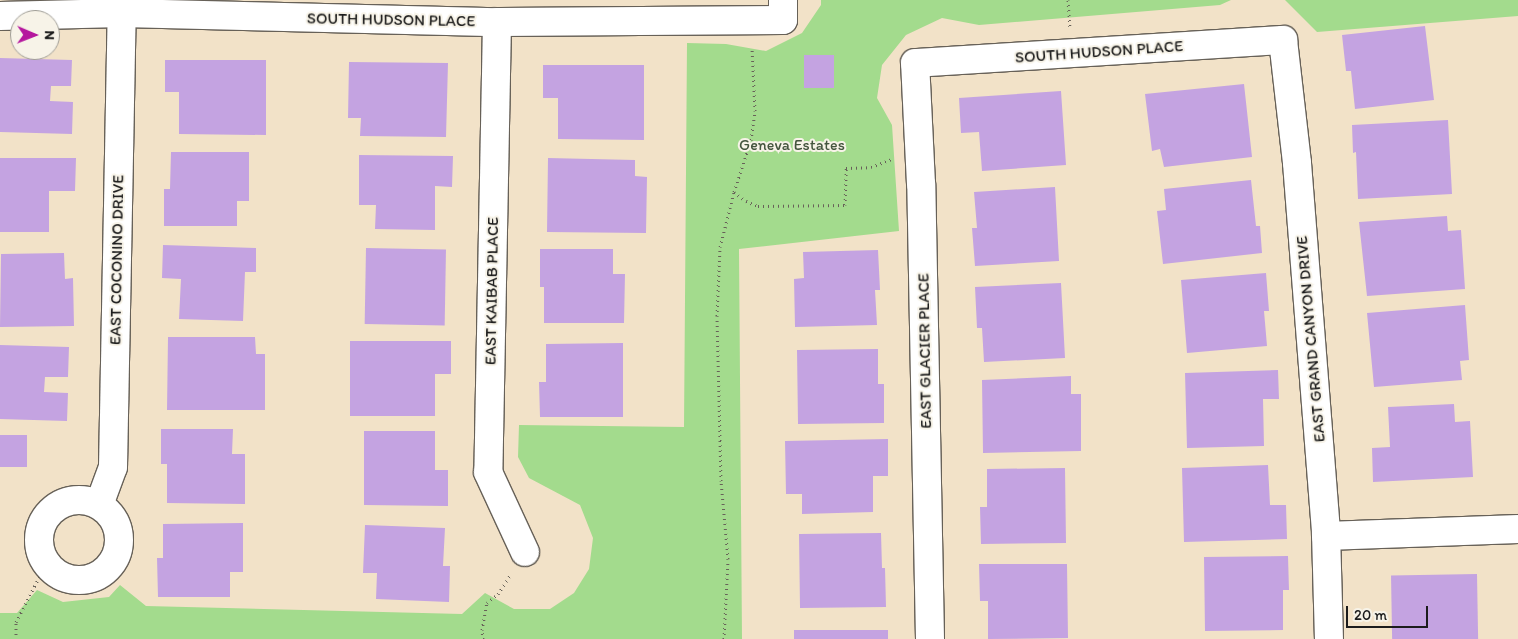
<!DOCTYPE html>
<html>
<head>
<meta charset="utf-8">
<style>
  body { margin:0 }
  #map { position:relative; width:1518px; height:639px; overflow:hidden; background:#f2e2c8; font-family:Itim,sans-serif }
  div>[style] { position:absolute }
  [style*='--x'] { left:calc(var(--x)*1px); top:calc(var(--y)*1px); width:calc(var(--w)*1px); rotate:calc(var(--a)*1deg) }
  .green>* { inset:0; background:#a3db8d }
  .building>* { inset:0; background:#c4a3e1; transform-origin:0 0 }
  .path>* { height:3px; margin-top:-1.5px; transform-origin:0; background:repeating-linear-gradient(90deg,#676158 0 1px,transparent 0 5px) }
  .roads { filter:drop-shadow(1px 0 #676158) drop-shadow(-1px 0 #676158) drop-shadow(0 1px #676158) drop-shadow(0 -1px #676158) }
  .minor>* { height:28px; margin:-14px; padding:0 14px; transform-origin:14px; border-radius:14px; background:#fff }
  .minor>.ring { margin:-14px; padding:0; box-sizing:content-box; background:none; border:28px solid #fff; border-radius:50% }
  span { translate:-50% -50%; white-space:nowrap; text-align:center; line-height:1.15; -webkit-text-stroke:4px #f7f3e8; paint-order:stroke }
  .street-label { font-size:16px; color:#1c1c1c }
  .park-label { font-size:16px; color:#44553e }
  .north { position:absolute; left:10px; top:10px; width:50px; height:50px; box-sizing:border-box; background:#f7f3e8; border:1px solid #9f9d96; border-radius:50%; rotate:91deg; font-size:14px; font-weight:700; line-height:20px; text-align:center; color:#1c1c1c }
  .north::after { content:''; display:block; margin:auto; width:18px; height:22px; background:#b5179e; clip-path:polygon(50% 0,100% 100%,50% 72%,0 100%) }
  .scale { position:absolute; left:1346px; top:606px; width:82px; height:22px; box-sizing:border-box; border:2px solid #1c1c1c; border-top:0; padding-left:6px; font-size:15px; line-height:18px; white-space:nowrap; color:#1c1c1c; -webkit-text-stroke:4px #f7f3e8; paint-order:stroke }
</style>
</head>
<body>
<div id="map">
  <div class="green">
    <i style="clip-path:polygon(821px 0,1231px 0,1220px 5px,979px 25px,942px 18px,906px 35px,882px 65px,877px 98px,892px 125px,899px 231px,739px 249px,742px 639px,0 639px,0 613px,17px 613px,37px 590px,63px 602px,109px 597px,120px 585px,146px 606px,462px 614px,485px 593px,514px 609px,550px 609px,574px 593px,589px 569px,593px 538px,580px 505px,529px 478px,518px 457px,519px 425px,684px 427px,687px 43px,726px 44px,766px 51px,802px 33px,821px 5px)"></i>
    <i style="clip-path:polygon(1285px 0,1518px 0,1518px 16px,1317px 32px)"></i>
  </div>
  <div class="building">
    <i style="clip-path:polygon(1425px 26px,1434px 100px,1355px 109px,1351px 71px,1346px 71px,1342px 35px)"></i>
    <i style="left:804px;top:55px;width:30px;height:33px"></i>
    <i style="clip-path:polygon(0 58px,72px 60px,71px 86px,51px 86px,50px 101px,73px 102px,72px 134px,0 132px)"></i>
    <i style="clip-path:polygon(165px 60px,266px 60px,266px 135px,179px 134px,179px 92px,165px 92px)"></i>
    <i style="clip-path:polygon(349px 62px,448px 63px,446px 137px,360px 136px,361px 118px,348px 118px)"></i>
    <i style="clip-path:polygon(543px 65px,644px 65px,644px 140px,558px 139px,558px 98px,543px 98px)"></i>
    <i style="clip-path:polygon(1244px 84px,1252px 157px,1164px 167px,1160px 149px,1152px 151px,1145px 94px)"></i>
    <i style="clip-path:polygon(1061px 91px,1066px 165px,982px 171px,979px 132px,961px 133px,959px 98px)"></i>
    <i style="clip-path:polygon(1448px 120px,1452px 194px,1358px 199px,1356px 152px,1353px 153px,1352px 125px)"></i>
    <i style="clip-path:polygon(171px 152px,249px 152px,249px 201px,237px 201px,237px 226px,164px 226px,164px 189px,170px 189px)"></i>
    <i style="clip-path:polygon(359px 155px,453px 156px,452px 187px,435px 186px,435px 230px,375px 229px,376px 205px,359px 205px)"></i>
    <i style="clip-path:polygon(0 158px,76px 158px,75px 191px,49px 191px,49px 232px,0 232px)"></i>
    <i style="clip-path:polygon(548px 158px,635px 160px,635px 176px,647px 177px,646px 233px,547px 232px)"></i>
    <i style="clip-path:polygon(1251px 180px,1256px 226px,1260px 226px,1262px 253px,1163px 264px,1157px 211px,1166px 210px,1164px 189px)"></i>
    <i style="clip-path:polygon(1055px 187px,1059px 261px,975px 266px,972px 228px,977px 228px,974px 192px)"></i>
    <i style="clip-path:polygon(1447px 216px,1448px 231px,1461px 230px,1465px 289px,1367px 296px,1359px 222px)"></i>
    <i style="clip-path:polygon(163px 245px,256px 248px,256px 272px,245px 272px,243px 321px,179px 319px,181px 279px,162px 278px)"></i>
    <i style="left:366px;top:248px;width:80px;height:76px;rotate:1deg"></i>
    <i style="clip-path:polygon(540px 249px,613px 249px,613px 274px,625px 274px,624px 323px,544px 323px,544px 287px,540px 287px)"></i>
    <i style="clip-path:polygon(878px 250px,880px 290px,875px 290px,877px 325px,795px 327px,794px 279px,804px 278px,803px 252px)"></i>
    <i style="clip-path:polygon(64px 253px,65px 279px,73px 278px,74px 326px,0 327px,1px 254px)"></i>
    <i style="clip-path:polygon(1266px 273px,1269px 311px,1264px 311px,1267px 346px,1187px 353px,1181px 280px)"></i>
    <i style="clip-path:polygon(1061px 283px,1065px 358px,984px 362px,982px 328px,977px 328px,975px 287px)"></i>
    <i style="clip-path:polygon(1465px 305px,1469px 360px,1460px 361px,1462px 380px,1374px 387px,1367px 313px)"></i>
    <i style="clip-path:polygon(168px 337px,255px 337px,256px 354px,265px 354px,265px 410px,167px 410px)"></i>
    <i style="clip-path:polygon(350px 341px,451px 341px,451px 374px,435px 374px,435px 416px,350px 416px)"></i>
    <i style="clip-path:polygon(623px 343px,623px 417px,540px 417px,539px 382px,546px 382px,546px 344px)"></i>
    <i style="clip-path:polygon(0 345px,69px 347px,68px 377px,45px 377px,44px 392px,68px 393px,67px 421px,0 419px)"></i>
    <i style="clip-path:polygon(878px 349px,878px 384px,884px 384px,884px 423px,798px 424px,797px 350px)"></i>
    <i style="clip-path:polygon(1278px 370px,1279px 399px,1263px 399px,1264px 446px,1187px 448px,1185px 373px)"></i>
    <i style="clip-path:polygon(1071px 376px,1071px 394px,1081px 394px,1081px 451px,983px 453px,982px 380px)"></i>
    <i style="clip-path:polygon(1454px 404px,1455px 422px,1470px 421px,1473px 477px,1373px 482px,1372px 448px,1390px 447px,1388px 407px)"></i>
    <i style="clip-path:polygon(161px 429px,233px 429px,232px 454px,245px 454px,245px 504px,167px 503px,167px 464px,161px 464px)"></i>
    <i style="clip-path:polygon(364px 431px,435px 431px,435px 470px,448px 470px,448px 506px,364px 505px)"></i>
    <i style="left:0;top:435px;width:27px;height:32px"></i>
    <i style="clip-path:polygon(888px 439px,888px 476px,873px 476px,873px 512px,802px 514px,802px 494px,786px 494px,785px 441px)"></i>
    <i style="clip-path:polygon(1268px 465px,1270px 505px,1286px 505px,1287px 539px,1184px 542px,1182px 468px)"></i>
    <i style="clip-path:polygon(1065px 468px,1066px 543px,981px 544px,980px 507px,987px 507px,987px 469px)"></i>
    <i style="clip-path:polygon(243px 523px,243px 572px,230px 572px,230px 597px,158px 597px,157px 558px,163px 558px,163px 524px)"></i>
    <i style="clip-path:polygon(365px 525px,445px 528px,443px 566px,450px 566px,449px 602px,376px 599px,377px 573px,363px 573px)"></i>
    <i style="clip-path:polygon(881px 533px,882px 568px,885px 568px,886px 607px,800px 608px,799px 534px)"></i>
    <i style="clip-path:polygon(1288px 556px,1289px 590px,1283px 590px,1283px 630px,1205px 631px,1204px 557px)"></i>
    <i style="clip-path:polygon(979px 564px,1067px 564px,1068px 638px,988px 639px,988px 601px,980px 601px)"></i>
    <i style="left:1477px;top:574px;width:65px;height:86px;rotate:89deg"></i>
    <i style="left:794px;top:630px;width:94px;height:9px"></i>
  </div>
  <div class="path">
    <i style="--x:1068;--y:0;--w:27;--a:86"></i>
    <i style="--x:734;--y:192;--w:15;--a:37"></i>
    <i style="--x:746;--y:201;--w:13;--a:23"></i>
    <i style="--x:758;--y:206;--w:87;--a:-0.7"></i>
    <i style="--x:845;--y:205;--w:37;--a:-88"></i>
    <i style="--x:846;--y:168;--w:25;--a:-2"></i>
    <i style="--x:871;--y:167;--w:22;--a:-21"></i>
    <i style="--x:16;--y:639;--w:17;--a:-90"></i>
    <i style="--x:16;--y:622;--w:65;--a:-62.7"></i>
    <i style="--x:483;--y:639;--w:9;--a:-96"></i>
    <i style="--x:482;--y:630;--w:27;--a:-80"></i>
    <i style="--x:487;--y:603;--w:14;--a:-39"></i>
    <i style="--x:498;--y:594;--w:24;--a:-57"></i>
    <i style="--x:724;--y:639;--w:80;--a:-87.1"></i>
    <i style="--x:728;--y:559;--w:78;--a:-95.1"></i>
    <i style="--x:721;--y:481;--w:165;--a:-91.4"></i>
    <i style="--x:717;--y:316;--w:69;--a:-87.5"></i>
    <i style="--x:720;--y:247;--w:57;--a:-75.7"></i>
    <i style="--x:734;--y:192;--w:55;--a:-71.9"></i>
    <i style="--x:751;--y:140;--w:29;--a:-82"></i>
    <i style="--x:755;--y:111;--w:64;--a:-92.7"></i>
  </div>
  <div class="roads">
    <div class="minor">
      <i style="--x:0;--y:16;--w:122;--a:-1.4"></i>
      <i style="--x:122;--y:13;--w:377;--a:1.4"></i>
      <i style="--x:499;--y:22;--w:284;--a:-0.4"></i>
      <i style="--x:783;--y:20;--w:20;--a:-90"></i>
      <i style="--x:497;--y:22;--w:450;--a:91.1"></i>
      <i style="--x:488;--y:472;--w:88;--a:65.2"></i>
      <i class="ring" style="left:39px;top:500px;width:52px;height:52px"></i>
      <i style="--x:99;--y:505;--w:40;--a:-69.8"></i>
      <i style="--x:113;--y:467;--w:454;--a:-88.9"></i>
      <i style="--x:1326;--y:536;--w:192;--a:-2.1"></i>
      <i style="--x:930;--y:639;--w:455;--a:-91.1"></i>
      <i style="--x:921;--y:184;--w:121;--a:-92.8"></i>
      <i style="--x:915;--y:63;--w:369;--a:-3.6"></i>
      <i style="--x:1283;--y:40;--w:124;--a:83.5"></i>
      <i style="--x:1297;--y:163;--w:371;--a:85.5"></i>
      <i style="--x:1326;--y:533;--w:106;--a:88.4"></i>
    </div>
  </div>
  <div class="street-label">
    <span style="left:391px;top:20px;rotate:1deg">SOUTH HUDSON PLACE</span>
    <span style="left:1099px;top:52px;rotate:-4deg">SOUTH HUDSON PLACE</span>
    <span style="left:117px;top:260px;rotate:-89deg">EAST COCONINO DRIVE</span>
    <span style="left:492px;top:291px;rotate:-89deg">EAST KAIBAB PLACE</span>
    <span style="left:1311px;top:339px;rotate:-95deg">EAST GRAND CANYON DRIVE</span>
    <span style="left:925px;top:351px;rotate:-91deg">EAST GLACIER PLACE</span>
  </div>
  <div class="park-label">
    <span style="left:792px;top:145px">Geneva Estates</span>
  </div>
  <div class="north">N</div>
  <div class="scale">20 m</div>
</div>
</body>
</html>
